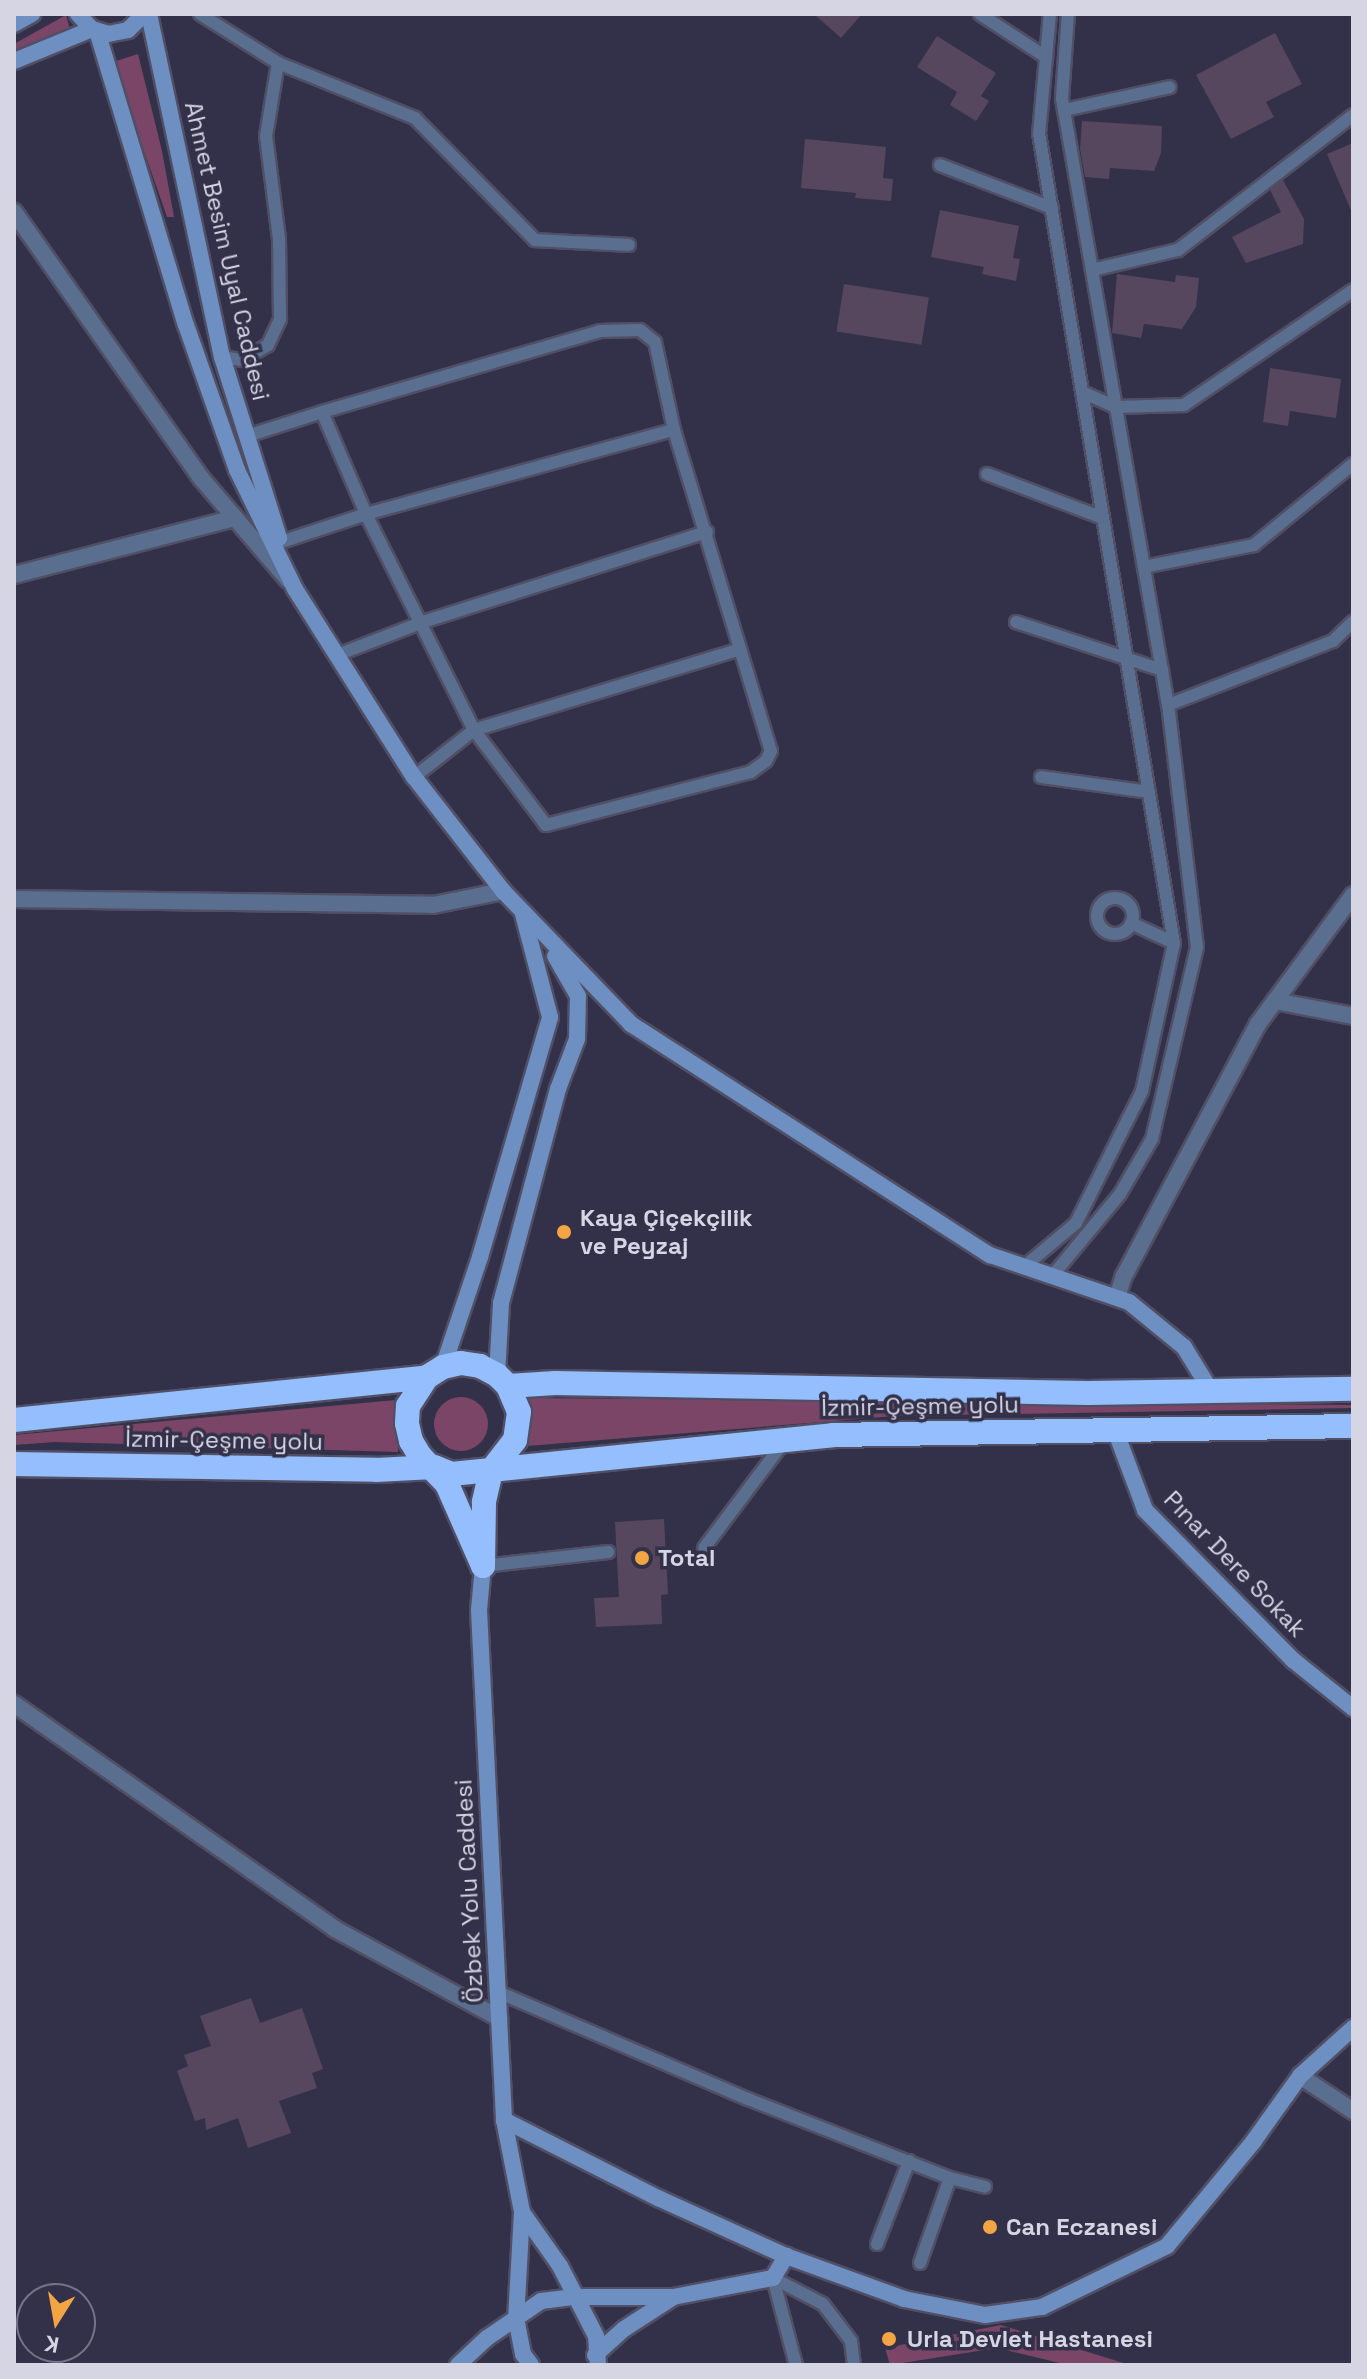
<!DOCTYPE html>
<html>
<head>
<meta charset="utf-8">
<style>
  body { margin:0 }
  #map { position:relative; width:1367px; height:2379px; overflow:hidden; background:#333149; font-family:"Space Grotesk",sans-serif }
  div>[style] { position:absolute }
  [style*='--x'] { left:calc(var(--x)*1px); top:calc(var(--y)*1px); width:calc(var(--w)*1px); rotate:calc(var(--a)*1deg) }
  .green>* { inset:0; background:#7b4567 }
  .round { border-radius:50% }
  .building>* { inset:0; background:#56475e; transform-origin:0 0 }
  .roads { filter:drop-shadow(2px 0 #504f65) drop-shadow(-2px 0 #504f65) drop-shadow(0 2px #504f65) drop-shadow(0 -2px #504f65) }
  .lane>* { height:12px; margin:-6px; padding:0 6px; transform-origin:6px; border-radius:6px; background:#5a6f8f }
  .lane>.ring { margin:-6px; padding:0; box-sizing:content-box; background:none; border:12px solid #5a6f8f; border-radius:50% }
  .street>* { height:16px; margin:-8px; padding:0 8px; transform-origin:8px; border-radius:8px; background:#5a6f8f }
  .secondary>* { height:16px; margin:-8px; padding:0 8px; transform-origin:8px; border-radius:8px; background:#6d8fc2 }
  .highway>* { height:24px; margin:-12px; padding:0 12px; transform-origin:12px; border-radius:12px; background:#94befd }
  .dots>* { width:22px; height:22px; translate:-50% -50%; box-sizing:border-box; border:4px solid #333149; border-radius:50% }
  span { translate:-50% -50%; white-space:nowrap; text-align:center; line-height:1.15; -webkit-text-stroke:7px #333149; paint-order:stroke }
  .street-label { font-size:24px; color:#d5d5e4 }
  .poi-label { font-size:24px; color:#d5d5e4; font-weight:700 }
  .left { translate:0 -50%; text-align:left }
  .frame { position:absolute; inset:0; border:16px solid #d5d5e4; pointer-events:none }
  .north { position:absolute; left:16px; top:2283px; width:80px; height:80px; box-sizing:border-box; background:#333149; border:2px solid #747387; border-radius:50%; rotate:191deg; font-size:22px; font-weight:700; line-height:32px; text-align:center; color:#d5d5e4 }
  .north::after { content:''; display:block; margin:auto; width:28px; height:36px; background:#f3a443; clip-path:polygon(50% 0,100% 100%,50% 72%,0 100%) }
</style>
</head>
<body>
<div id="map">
  <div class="green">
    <i style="clip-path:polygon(66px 15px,73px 40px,14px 62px,14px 44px)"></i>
    <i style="clip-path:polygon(138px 54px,162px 151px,174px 217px,167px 217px,113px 62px)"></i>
    <i class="round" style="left:434px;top:1397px;width:54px;height:54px"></i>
    <i style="clip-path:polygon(526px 1398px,1353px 1405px,1353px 1408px,895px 1416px,527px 1446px)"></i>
    <i style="clip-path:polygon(396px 1400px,398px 1452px,55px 1442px,14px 1445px,14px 1435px)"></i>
    <i style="clip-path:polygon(1001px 2325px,1130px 2365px,1068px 2365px,997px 2348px,890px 2365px,885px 2348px)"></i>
  </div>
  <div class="building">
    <i style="clip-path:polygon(814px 14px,862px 14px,841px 38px)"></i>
    <i style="clip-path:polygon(1275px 33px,1302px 84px,1266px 102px,1274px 117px,1231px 139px,1196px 75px)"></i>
    <i style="clip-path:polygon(937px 36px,996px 73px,981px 96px,989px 101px,976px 121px,950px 105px,957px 92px,917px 67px)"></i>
    <i style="clip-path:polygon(1082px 121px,1162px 126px,1161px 153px,1154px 171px,1110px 168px,1109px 179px,1085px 177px,1080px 149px)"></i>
    <i style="clip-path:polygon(805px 139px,886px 147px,883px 178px,893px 179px,891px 201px,855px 198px,856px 193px,801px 188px)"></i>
    <i style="clip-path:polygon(1353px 143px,1353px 215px,1327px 154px)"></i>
    <i style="clip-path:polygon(1283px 180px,1304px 219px,1303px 244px,1246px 263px,1232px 237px,1281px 212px,1270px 190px)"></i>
    <i style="clip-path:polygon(940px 210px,1019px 226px,1013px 258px,1020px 259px,1016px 281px,982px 274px,984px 267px,931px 257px)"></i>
    <i style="clip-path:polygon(1117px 274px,1175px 282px,1176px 275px,1199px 278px,1196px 307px,1182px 329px,1144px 324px,1141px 338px,1112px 333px)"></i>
    <i style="left:844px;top:284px;width:86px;height:48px;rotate:9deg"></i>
    <i style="clip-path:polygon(1270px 368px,1341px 379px,1336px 418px,1290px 411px,1288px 426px,1263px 422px)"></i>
    <i style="clip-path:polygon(664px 1519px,668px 1594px,661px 1595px,662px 1624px,596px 1627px,594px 1598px,619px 1597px,615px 1522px)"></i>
    <i style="clip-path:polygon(251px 1998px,260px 2023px,302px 2008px,323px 2069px,312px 2073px,317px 2088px,279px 2101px,291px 2133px,248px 2148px,238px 2118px,206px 2130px,205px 2118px,195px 2121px,177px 2071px,188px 2066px,184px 2055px,211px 2046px,200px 2016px)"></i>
  </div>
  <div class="roads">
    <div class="lane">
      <i style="--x:200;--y:14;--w:92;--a:32.1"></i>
      <i style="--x:278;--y:63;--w:148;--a:21.9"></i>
      <i style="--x:415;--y:118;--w:171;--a:45.5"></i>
      <i style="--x:535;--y:240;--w:94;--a:3"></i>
      <i style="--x:980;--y:14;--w:79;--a:33.1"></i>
      <i style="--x:1064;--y:110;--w:108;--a:-12.2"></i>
      <i style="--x:940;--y:165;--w:120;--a:21"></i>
      <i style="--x:1092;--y:270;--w:88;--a:-13.1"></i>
      <i style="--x:1178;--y:250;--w:221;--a:-37.6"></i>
      <i style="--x:640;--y:330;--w:19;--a:39"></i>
      <i style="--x:655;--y:342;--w:90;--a:77.8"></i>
      <i style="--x:674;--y:430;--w:335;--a:73.2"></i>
      <i style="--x:771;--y:751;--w:11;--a:117"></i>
      <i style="--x:766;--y:761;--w:19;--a:144"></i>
      <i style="--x:751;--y:772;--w:212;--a:165.5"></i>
      <i style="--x:546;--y:825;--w:119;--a:-127.2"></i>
      <i style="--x:474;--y:730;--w:241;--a:-116.6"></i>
      <i style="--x:366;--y:514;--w:111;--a:-113.3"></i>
      <i style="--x:322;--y:412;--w:290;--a:-16.2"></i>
      <i style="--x:600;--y:331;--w:40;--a:-1.4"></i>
      <i style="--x:222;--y:357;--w:20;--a:9"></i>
      <i style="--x:242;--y:360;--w:30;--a:-30"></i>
      <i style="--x:268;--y:345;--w:29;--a:-65"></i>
      <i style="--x:280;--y:319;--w:80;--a:-90.7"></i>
      <i style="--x:279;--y:239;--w:104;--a:-97.2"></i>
      <i style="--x:266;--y:136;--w:74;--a:-80.7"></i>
      <i style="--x:1082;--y:392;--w:37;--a:24"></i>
      <i style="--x:1116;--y:407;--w:68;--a:-1.7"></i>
      <i style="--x:1184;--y:405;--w:204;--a:-34.2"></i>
      <i style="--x:247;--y:436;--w:79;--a:-17.7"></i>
      <i style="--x:987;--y:474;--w:124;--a:20.8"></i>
      <i style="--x:281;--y:542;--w:89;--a:-18.2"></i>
      <i style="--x:366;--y:514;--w:319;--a:-15.3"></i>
      <i style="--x:1144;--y:567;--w:112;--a:-11.3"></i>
      <i style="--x:1254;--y:545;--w:128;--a:-39.3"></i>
      <i style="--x:1016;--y:622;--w:154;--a:18.2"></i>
      <i style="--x:337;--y:655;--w:92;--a:-21"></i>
      <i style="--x:423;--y:622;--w:298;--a:-17.6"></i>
      <i style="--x:1168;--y:705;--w:177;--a:-21.2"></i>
      <i style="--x:1333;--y:641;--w:28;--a:-44"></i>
      <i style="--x:414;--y:777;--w:76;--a:-38.1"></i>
      <i style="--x:474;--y:730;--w:278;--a:-16.9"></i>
      <i style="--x:1041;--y:777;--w:109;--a:7.9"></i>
      <i class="ring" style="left:1097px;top:898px;width:24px;height:24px"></i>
      <i style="--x:1131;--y:923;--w:47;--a:24.9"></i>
      <i style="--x:1025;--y:1266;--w:67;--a:-40.1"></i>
      <i style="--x:1076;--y:1223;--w:148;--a:-63.4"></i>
      <i style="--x:1142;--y:1091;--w:151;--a:-77.8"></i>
      <i style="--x:1174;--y:943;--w:820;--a:-99.47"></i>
      <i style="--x:1039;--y:134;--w:121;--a:-84.8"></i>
      <i style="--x:1053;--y:1275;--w:105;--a:-50.4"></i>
      <i style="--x:1120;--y:1194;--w:64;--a:-59.8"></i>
      <i style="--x:1152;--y:1139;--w:197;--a:-76.8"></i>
      <i style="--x:1197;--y:947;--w:244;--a:-96.8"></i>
      <i style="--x:1168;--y:705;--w:615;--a:-99.92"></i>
      <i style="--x:1062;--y:99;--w:85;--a:-86"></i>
      <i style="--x:704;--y:1548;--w:133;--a:-53"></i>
      <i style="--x:483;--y:1566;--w:126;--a:-6.4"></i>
      <i style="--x:498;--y:1992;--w:272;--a:23.2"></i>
      <i style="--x:748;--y:2099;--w:217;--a:21.4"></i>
      <i style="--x:950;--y:2178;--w:36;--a:14"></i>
      <i style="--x:877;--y:2244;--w:89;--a:-68.9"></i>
      <i style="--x:920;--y:2263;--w:90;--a:-70.6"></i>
      <i style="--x:773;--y:2278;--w:56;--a:27.5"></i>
      <i style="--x:823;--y:2304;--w:46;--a:52.9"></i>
      <i style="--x:851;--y:2341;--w:24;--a:83"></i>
      <i style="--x:773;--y:2278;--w:90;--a:75.2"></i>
    </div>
    <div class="street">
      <i style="--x:14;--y:212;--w:325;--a:54.9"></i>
      <i style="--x:201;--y:478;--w:134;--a:49.5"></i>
      <i style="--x:14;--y:575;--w:228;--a:-14.5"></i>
      <i style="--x:14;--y:899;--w:419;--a:0.8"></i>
      <i style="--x:433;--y:905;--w:71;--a:-11.3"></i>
      <i style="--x:1275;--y:1001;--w:79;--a:10.9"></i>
      <i style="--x:1117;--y:1297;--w:22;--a:-72"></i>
      <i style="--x:1124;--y:1276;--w:285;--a:-62"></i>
      <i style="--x:1258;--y:1024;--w:160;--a:-53.6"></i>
      <i style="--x:14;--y:1704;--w:392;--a:35"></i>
      <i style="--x:335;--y:1929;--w:187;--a:28.5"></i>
      <i style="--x:1300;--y:2076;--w:64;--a:33.4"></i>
    </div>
    <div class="secondary">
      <i style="--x:78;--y:14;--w:21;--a:47"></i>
      <i style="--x:92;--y:29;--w:17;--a:17"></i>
      <i style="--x:108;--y:34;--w:20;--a:-11"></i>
      <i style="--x:128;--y:30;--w:23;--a:-45"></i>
      <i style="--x:149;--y:14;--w:351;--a:78"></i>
      <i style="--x:222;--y:357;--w:190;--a:72.5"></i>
      <i style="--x:14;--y:24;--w:21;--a:-29"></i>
      <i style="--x:97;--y:31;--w:307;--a:73.2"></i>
      <i style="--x:186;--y:325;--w:154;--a:70.6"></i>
      <i style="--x:237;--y:470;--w:132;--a:64"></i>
      <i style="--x:295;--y:589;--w:222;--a:57.7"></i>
      <i style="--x:414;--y:777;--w:145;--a:52"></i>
      <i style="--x:503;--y:891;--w:185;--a:46.1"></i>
      <i style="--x:631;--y:1024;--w:427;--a:32.8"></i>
      <i style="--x:990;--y:1255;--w:147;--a:18.7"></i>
      <i style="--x:1129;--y:1302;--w:71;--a:39.3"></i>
      <i style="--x:1184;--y:1347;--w:52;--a:58.5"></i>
      <i style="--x:14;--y:61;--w:84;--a:-22.3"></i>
      <i style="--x:443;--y:1367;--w:116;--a:-71.4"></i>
      <i style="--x:480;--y:1257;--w:250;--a:-73.7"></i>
      <i style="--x:550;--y:1017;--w:106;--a:-104.7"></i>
      <i style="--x:497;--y:1375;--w:72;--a:-86.8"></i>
      <i style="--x:501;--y:1303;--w:221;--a:-75.1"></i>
      <i style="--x:558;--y:1089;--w:53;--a:-69.2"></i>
      <i style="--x:577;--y:1039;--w:43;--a:-88.7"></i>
      <i style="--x:578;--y:996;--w:46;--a:-119.9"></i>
      <i style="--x:1115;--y:1430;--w:85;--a:69.4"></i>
      <i style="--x:1145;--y:1510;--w:211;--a:45.4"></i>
      <i style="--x:1293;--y:1660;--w:77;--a:38.7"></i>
      <i style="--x:483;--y:1566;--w:44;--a:95.2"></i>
      <i style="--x:479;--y:1610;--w:511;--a:87.19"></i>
      <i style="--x:504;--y:2120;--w:94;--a:78.9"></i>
      <i style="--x:522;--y:2212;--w:106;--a:93.2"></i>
      <i style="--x:516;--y:2318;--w:37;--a:79"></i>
      <i style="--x:523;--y:2354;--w:14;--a:54"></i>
      <i style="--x:504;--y:2120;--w:173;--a:26.9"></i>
      <i style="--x:658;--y:2198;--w:141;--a:24.4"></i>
      <i style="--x:786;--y:2256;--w:126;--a:20"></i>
      <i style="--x:904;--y:2299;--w:83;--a:11.2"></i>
      <i style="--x:985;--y:2315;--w:58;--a:-8"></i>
      <i style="--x:1042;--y:2307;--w:139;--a:-26"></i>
      <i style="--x:1167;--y:2246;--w:135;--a:-50.4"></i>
      <i style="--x:1253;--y:2142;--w:81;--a:-54.5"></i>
      <i style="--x:1300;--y:2076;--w:72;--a:-42.2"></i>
      <i style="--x:522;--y:2212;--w:66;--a:54.9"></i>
      <i style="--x:560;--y:2266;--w:79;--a:62.8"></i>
      <i style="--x:596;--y:2336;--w:29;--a:86"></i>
      <i style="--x:595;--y:2355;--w:39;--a:-42"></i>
      <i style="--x:624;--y:2329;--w:57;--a:-32.9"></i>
      <i style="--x:458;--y:2365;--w:40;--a:-43"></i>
      <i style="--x:487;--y:2338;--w:65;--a:-34.4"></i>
      <i style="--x:541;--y:2301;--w:34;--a:-7"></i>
      <i style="--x:575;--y:2297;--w:98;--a:0"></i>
      <i style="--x:673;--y:2297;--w:102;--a:-10.8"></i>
      <i style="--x:773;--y:2278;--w:26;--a:-59"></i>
    </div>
    <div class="highway">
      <i style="--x:461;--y:1363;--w:19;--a:9"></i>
      <i style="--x:480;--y:1366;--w:19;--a:28"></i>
      <i style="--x:497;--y:1375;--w:16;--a:45"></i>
      <i style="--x:508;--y:1386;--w:28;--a:67"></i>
      <i style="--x:519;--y:1412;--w:28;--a:98"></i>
      <i style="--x:515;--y:1440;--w:39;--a:128"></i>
      <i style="--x:491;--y:1471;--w:32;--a:103"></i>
      <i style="--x:484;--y:1502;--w:64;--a:90.9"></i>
      <i style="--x:483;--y:1566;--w:90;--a:-113.7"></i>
      <i style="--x:447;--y:1484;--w:39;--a:-134"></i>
      <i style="--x:420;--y:1456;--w:17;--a:-121"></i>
      <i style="--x:411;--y:1441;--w:18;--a:-103"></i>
      <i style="--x:407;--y:1423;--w:17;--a:-87"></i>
      <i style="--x:408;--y:1406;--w:35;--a:-57"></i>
      <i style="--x:427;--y:1377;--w:19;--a:-32"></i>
      <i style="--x:443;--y:1367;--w:18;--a:-13"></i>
      <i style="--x:508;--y:1386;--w:47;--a:-3.7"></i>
      <i style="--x:555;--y:1383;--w:533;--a:1.07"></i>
      <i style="--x:1088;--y:1393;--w:265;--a:-0.9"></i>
      <i style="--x:14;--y:1420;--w:415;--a:-5.9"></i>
      <i style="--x:14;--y:1464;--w:362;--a:0.9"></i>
      <i style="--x:376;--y:1470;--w:58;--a:-3"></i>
      <i style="--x:434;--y:1467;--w:18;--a:22"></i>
      <i style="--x:451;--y:1474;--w:384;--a:-5.8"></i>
      <i style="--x:833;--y:1435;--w:520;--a:-0.99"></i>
    </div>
  </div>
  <div class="dots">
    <i style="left:564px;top:1232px;background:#f3a443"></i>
    <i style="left:642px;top:1558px;background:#f3a443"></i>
    <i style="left:990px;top:2227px;background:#f3a443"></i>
    <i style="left:889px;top:2339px;background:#f3a443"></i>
  </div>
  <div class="street-label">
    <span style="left:227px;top:251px;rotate:77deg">Ahmet Besim Uyal Caddesi</span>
    <span style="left:920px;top:1406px;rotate:-1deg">İzmir-Çeşme yolu</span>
    <span style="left:224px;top:1440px;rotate:1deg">İzmir-Çeşme yolu</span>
    <span style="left:1235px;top:1564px;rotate:46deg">Pınar Dere Sokak</span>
    <span style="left:469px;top:1891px;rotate:-93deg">Özbek Yolu Caddesi</span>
  </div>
  <div class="poi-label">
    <span class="left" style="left:580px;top:1232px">Kaya Çiçekçilik<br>ve Peyzaj</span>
    <span class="left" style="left:658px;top:1558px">Total</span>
    <span class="left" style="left:1006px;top:2227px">Can Eczanesi</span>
    <span class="left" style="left:907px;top:2339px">Urla Devlet Hastanesi</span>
  </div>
  <div class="frame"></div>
  <div class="north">K</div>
</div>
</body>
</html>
